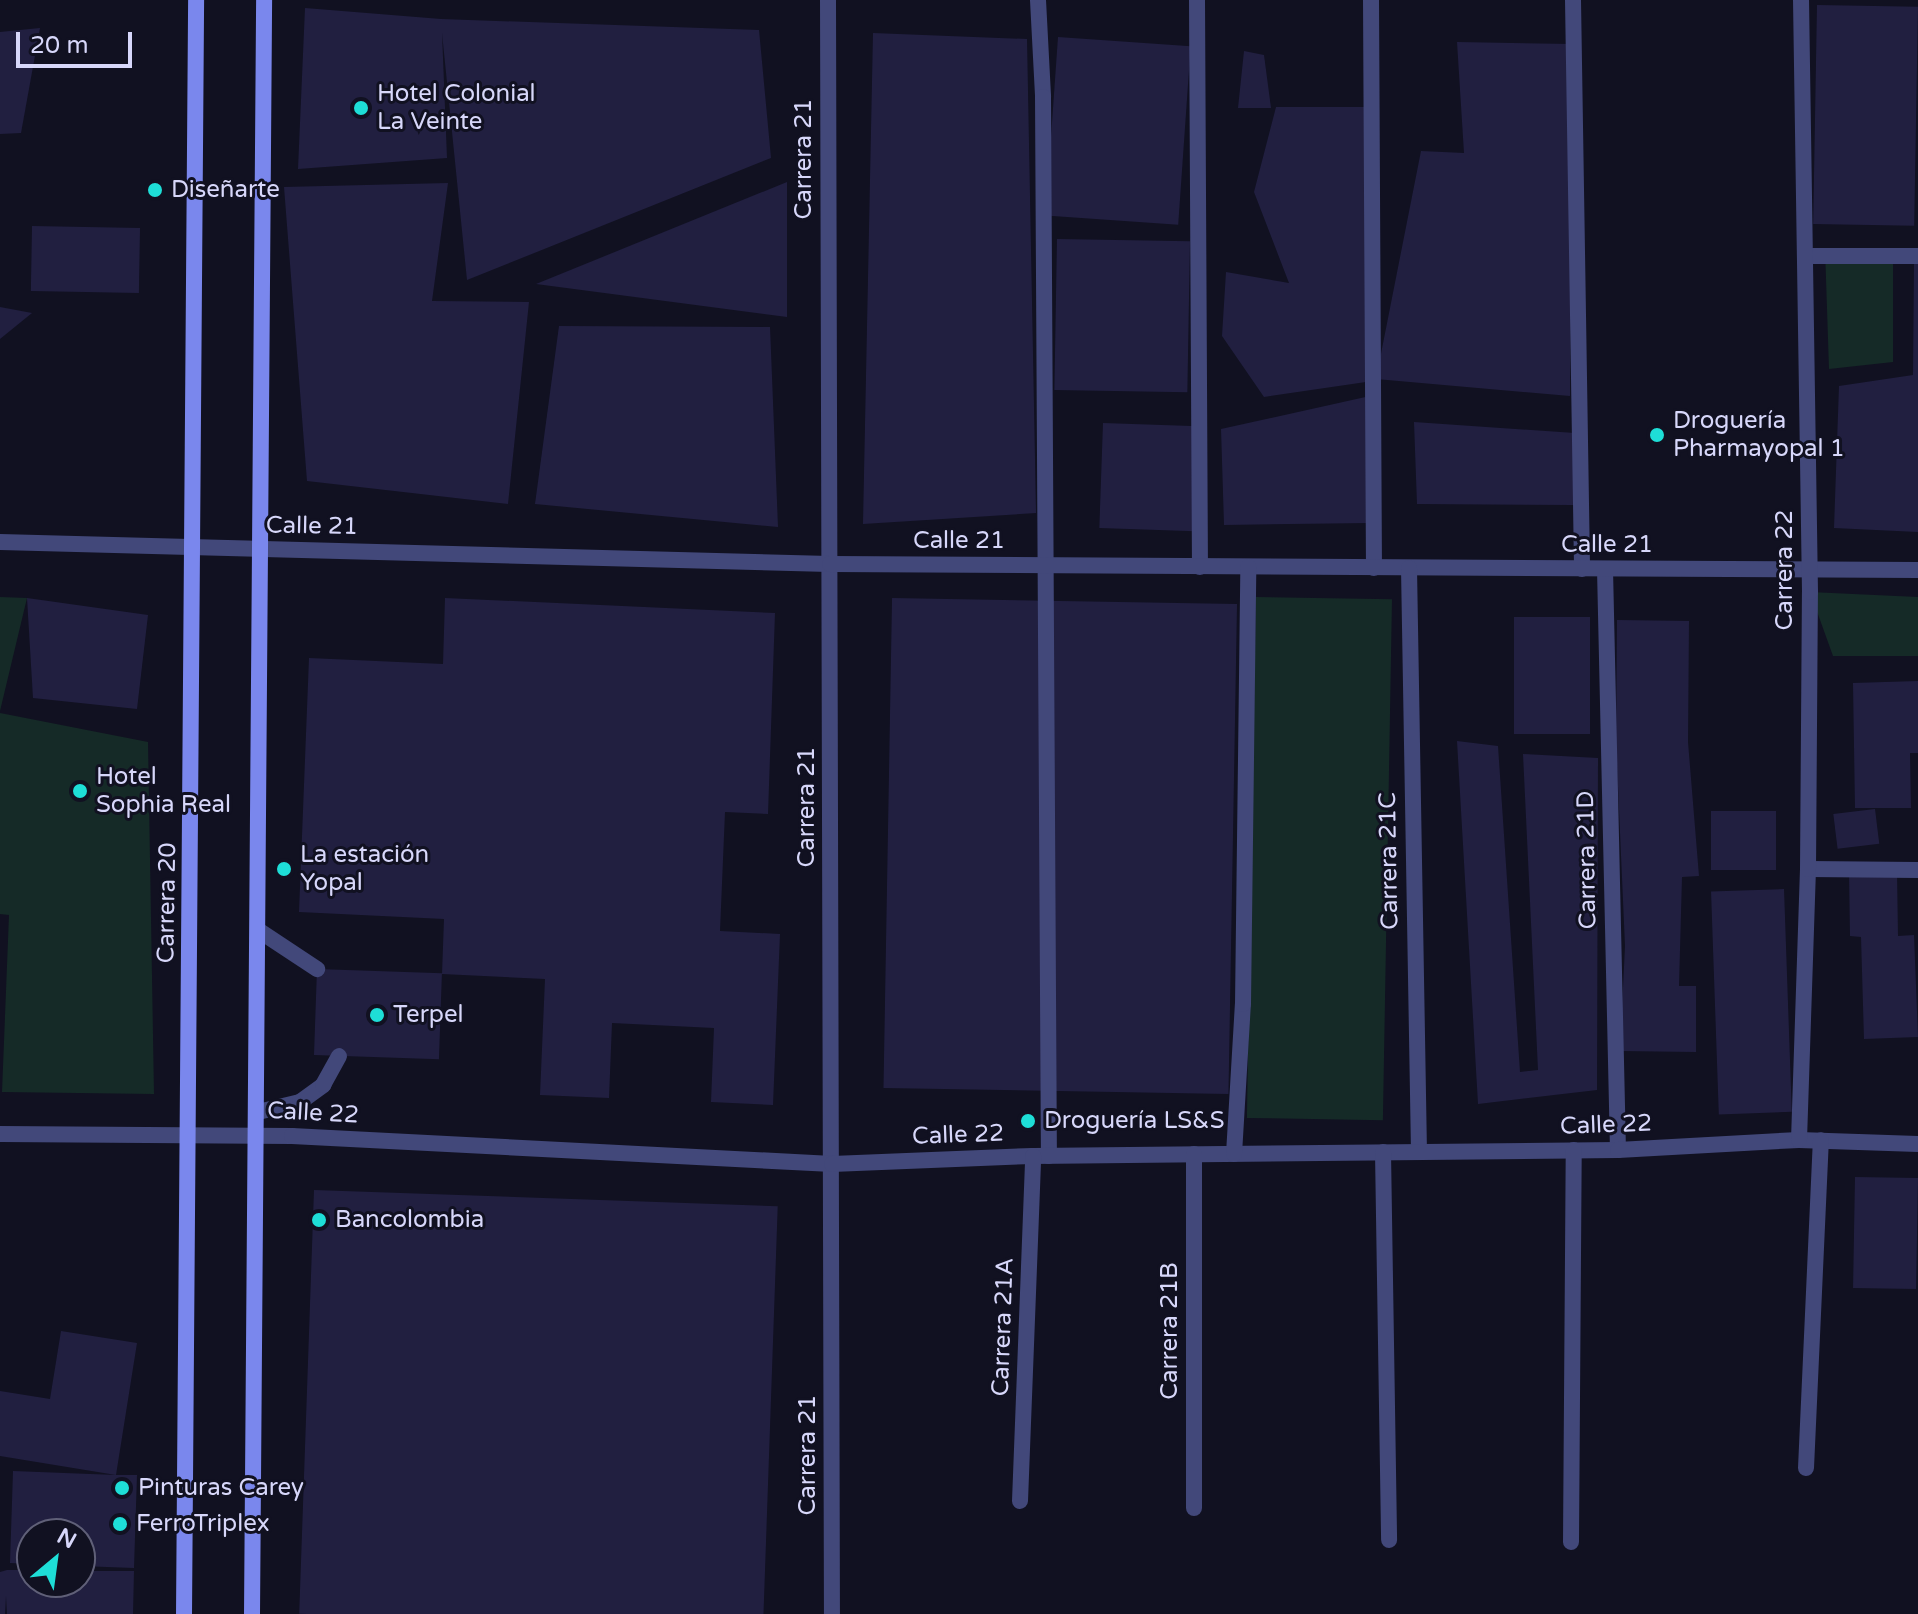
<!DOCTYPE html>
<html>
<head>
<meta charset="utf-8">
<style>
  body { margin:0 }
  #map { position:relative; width:1918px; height:1614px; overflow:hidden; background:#111121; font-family:"Varela Round",sans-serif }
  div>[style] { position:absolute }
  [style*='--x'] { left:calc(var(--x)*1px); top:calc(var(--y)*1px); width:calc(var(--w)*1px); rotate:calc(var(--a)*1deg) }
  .green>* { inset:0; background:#152a27; transform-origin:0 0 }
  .building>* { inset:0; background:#211f40; transform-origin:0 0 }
  .service>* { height:16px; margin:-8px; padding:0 8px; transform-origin:8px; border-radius:8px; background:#42487a }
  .pedestrian>* { height:16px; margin:-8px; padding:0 8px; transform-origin:8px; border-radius:8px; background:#42487a }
  .minor>* { height:16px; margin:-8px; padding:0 8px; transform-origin:8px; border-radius:8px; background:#42487a }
  .secondary>* { height:16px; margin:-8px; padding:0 8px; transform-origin:8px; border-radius:8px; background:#7a87ed }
  .dots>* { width:22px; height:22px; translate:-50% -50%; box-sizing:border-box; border:4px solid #111121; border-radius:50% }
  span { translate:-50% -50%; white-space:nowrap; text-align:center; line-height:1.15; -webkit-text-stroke:6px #111121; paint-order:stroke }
  .poi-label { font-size:24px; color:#d7d7fa }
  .left { translate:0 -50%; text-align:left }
  .street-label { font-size:24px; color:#d7d7fa }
  .north { position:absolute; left:16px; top:1518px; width:80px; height:80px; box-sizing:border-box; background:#111121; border:2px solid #606078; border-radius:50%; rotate:29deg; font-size:22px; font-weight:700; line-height:32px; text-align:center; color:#d7d7fa }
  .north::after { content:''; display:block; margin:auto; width:28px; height:36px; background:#1eded7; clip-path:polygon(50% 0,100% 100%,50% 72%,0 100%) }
  .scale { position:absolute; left:16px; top:32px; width:116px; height:36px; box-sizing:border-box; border:4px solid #d7d7fa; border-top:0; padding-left:10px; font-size:24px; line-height:28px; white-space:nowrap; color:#d7d7fa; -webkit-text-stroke:6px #111121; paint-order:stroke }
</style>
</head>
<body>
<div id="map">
  <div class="green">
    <i style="clip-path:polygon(1825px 248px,1893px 262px,1893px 362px,1829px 369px)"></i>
    <i style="clip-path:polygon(1810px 592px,1918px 597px,1918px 656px,1833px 656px)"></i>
    <i style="clip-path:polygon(0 597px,27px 598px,0 711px)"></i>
    <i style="left:1256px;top:597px;width:136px;height:521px;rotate:1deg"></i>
    <i style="clip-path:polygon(0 713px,148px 742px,154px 1094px,2px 1092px,9px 915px,0 914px)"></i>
  </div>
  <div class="building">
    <i style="left:1817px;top:5px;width:101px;height:219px;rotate:1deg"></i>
    <i style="clip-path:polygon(305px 8px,441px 19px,759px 30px,771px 158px,467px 280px,442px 33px,447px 158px,298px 169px)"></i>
    <i style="clip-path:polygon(40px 28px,21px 133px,0 134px,0 32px)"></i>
    <i style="clip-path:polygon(873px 33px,1027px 39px,1036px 513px,863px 524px)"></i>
    <i style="left:1058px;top:37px;width:133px;height:179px;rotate:4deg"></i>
    <i style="clip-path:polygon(1457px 42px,1571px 44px,1570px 396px,1376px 379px,1421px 151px,1464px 153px)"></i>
    <i style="clip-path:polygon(1244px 51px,1264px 55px,1271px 108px,1238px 108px)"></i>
    <i style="clip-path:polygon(1276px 107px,1366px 107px,1366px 382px,1264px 397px,1222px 336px,1226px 272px,1289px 283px,1254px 192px)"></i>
    <i style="clip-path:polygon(787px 182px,787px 317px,536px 284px)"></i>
    <i style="clip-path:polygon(448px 183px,432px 301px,529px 302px,508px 504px,307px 481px,284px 187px)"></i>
    <i style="left:140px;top:228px;width:65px;height:108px;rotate:91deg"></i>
    <i style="left:1057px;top:239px;width:133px;height:151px;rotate:1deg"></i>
    <i style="clip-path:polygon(1914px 261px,1918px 262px,1918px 532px,1834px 528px,1839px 386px,1913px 375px)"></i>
    <i style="clip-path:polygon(0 307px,32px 313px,0 339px)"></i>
    <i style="clip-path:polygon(559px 326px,770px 327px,778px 527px,535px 504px)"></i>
    <i style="clip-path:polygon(1370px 396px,1369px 523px,1224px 525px,1221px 429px)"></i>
    <i style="clip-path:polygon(1414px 422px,1575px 433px,1573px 505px,1417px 504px)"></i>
    <i style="left:1103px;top:423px;width:96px;height:105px;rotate:2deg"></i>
    <i style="clip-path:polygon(27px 598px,148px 615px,137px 709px,33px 698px)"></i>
    <i style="clip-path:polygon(445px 598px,775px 613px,768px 814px,725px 812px,720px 931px,780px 934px,773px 1105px,711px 1102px,714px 1028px,612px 1023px,609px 1098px,540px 1095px,545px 979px,442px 974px,444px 919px,299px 912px,309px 658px,443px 664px)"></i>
    <i style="left:1237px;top:604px;width:490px;height:345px;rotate:91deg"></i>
    <i style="left:1590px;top:617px;width:117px;height:76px;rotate:90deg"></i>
    <i style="clip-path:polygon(1617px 620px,1689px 621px,1688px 742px,1699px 876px,1682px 877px,1679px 986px,1696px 986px,1696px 1052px,1620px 1051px,1625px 946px,1616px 741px)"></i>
    <i style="clip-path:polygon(1918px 681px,1918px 753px,1910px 753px,1911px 808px,1855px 808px,1853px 683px)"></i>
    <i style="clip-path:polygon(1457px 741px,1498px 746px,1520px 1072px,1538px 1070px,1523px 754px,1598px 758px,1597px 1090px,1478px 1104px)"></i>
    <i style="left:1875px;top:809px;width:35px;height:42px;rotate:83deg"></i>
    <i style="left:1776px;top:811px;width:59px;height:65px;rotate:90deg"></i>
    <i style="clip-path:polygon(1849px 872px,1897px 872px,1898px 936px,1914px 935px,1918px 1037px,1864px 1039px,1861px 937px,1850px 936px)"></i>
    <i style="left:1784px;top:889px;width:223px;height:73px;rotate:88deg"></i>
    <i style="left:317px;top:969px;width:125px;height:86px;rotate:2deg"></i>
    <i style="left:1855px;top:1177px;width:63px;height:111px;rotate:1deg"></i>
    <i style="left:314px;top:1190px;width:464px;height:424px;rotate:2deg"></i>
    <i style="clip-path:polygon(61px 1331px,137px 1343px,116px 1475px,137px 1475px,134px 1568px,80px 1566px,80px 1534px,32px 1534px,32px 1564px,10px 1563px,13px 1471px,116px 1475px,0 1456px,0 1391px,50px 1399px)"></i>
    <i style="clip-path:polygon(7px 1570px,32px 1570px,32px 1582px,80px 1582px,80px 1571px,134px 1571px,133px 1614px,7px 1614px,6px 1596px,5px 1614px,0 1614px,0 1572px)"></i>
  </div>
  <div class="service">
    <i style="--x:258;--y:930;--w:71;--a:33.5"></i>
    <i style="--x:258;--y:1112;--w:43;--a:-13.4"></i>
    <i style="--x:300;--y:1102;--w:29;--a:-36"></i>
    <i style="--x:323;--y:1085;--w:33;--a:-61"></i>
  </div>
  <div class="pedestrian">
    <i style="--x:1605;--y:569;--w:581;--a:88.72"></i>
    <i style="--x:1808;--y:869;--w:110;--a:0.5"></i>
  </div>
  <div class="minor">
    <i style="--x:828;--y:0;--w:1614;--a:89.86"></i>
    <i style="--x:1038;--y:0;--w:97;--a:87"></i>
    <i style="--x:1043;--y:97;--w:1059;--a:89.68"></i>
    <i style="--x:1197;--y:0;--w:567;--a:89.7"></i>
    <i style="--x:1371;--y:0;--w:568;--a:89.7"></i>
    <i style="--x:1573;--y:0;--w:569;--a:89.09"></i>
    <i style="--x:1805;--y:256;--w:113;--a:0"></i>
    <i style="--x:0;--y:542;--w:830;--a:1.52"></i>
    <i style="--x:830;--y:564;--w:1088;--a:0.32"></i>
    <i style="--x:1409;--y:568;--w:584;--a:89.02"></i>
    <i style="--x:0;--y:1134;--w:292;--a:0.4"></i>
    <i style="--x:292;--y:1136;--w:541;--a:2.97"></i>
    <i style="--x:832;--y:1164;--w:201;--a:-2.3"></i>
    <i style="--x:1033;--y:1156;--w:585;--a:-0.59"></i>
    <i style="--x:1618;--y:1150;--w:181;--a:-3.2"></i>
    <i style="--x:1799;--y:1140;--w:119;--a:1.9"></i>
    <i style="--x:1799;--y:1140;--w:271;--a:-88.1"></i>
    <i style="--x:1808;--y:869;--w:277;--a:-89.6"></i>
    <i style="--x:1810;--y:592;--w:592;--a:-90.87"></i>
    <i style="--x:1383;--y:1152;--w:388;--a:89.1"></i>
    <i style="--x:1234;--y:1154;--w:150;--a:-86.6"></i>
    <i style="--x:1243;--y:1004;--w:437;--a:-89.3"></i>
    <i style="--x:1806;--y:1468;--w:328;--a:-87.4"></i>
    <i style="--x:1020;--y:1501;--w:345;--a:-87.8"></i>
    <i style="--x:1194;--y:1508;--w:354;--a:-90"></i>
    <i style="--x:1571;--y:1542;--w:392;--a:-89.6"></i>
  </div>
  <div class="secondary">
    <i style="--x:184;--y:1614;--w:1614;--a:-89.57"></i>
    <i style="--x:252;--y:1614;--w:1614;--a:-89.57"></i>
  </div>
  <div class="dots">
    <i style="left:361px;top:108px;background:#1eded7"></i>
    <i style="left:155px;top:190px;background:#1eded7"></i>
    <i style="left:1657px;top:435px;background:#1eded7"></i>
    <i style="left:80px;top:791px;background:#1eded7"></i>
    <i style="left:284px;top:869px;background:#1eded7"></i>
    <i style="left:377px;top:1015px;background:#1eded7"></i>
    <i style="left:1028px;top:1121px;background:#1eded7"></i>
    <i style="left:319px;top:1220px;background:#1eded7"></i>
    <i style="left:122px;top:1488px;background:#1eded7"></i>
    <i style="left:120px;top:1524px;background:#1eded7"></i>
  </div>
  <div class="poi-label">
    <span class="left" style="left:377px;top:108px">Hotel Colonial<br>La Veinte</span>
    <span class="left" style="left:171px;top:190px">Diseñarte</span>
    <span class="left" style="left:1673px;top:435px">Droguería<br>Pharmayopal 1</span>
    <span class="left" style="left:96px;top:791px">Hotel<br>Sophia Real</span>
    <span class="left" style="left:300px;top:869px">La estación<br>Yopal</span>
    <span class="left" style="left:393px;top:1015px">Terpel</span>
    <span class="left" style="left:1044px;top:1121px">Droguería LS&amp;S</span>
    <span class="left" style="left:335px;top:1220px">Bancolombia</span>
    <span class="left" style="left:138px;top:1488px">Pinturas Carey</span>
    <span class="left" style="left:136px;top:1524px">FerroTriplex</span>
  </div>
  <div class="street-label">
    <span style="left:804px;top:159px;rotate:-90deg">Carrera 21</span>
    <span style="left:312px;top:526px;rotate:1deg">Calle 21</span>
    <span style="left:959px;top:541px">Calle 21</span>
    <span style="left:1607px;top:545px">Calle 21</span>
    <span style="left:1785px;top:570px;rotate:-90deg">Carrera 22</span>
    <span style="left:807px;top:807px;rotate:-90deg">Carrera 21</span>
    <span style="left:1587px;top:860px;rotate:-91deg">Carrera 21D</span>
    <span style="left:1389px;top:861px;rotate:-91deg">Carrera 21C</span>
    <span style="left:167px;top:903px;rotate:-89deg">Carrera 20</span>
    <span style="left:313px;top:1113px;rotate:3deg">Calle 22</span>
    <span style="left:1606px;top:1125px;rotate:-2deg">Calle 22</span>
    <span style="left:958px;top:1135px;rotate:-2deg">Calle 22</span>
    <span style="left:1003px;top:1327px;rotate:-88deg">Carrera 21A</span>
    <span style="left:1170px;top:1331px;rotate:-90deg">Carrera 21B</span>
    <span style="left:808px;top:1455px;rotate:-90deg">Carrera 21</span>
  </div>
  <div class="north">N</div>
  <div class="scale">20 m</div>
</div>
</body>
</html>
